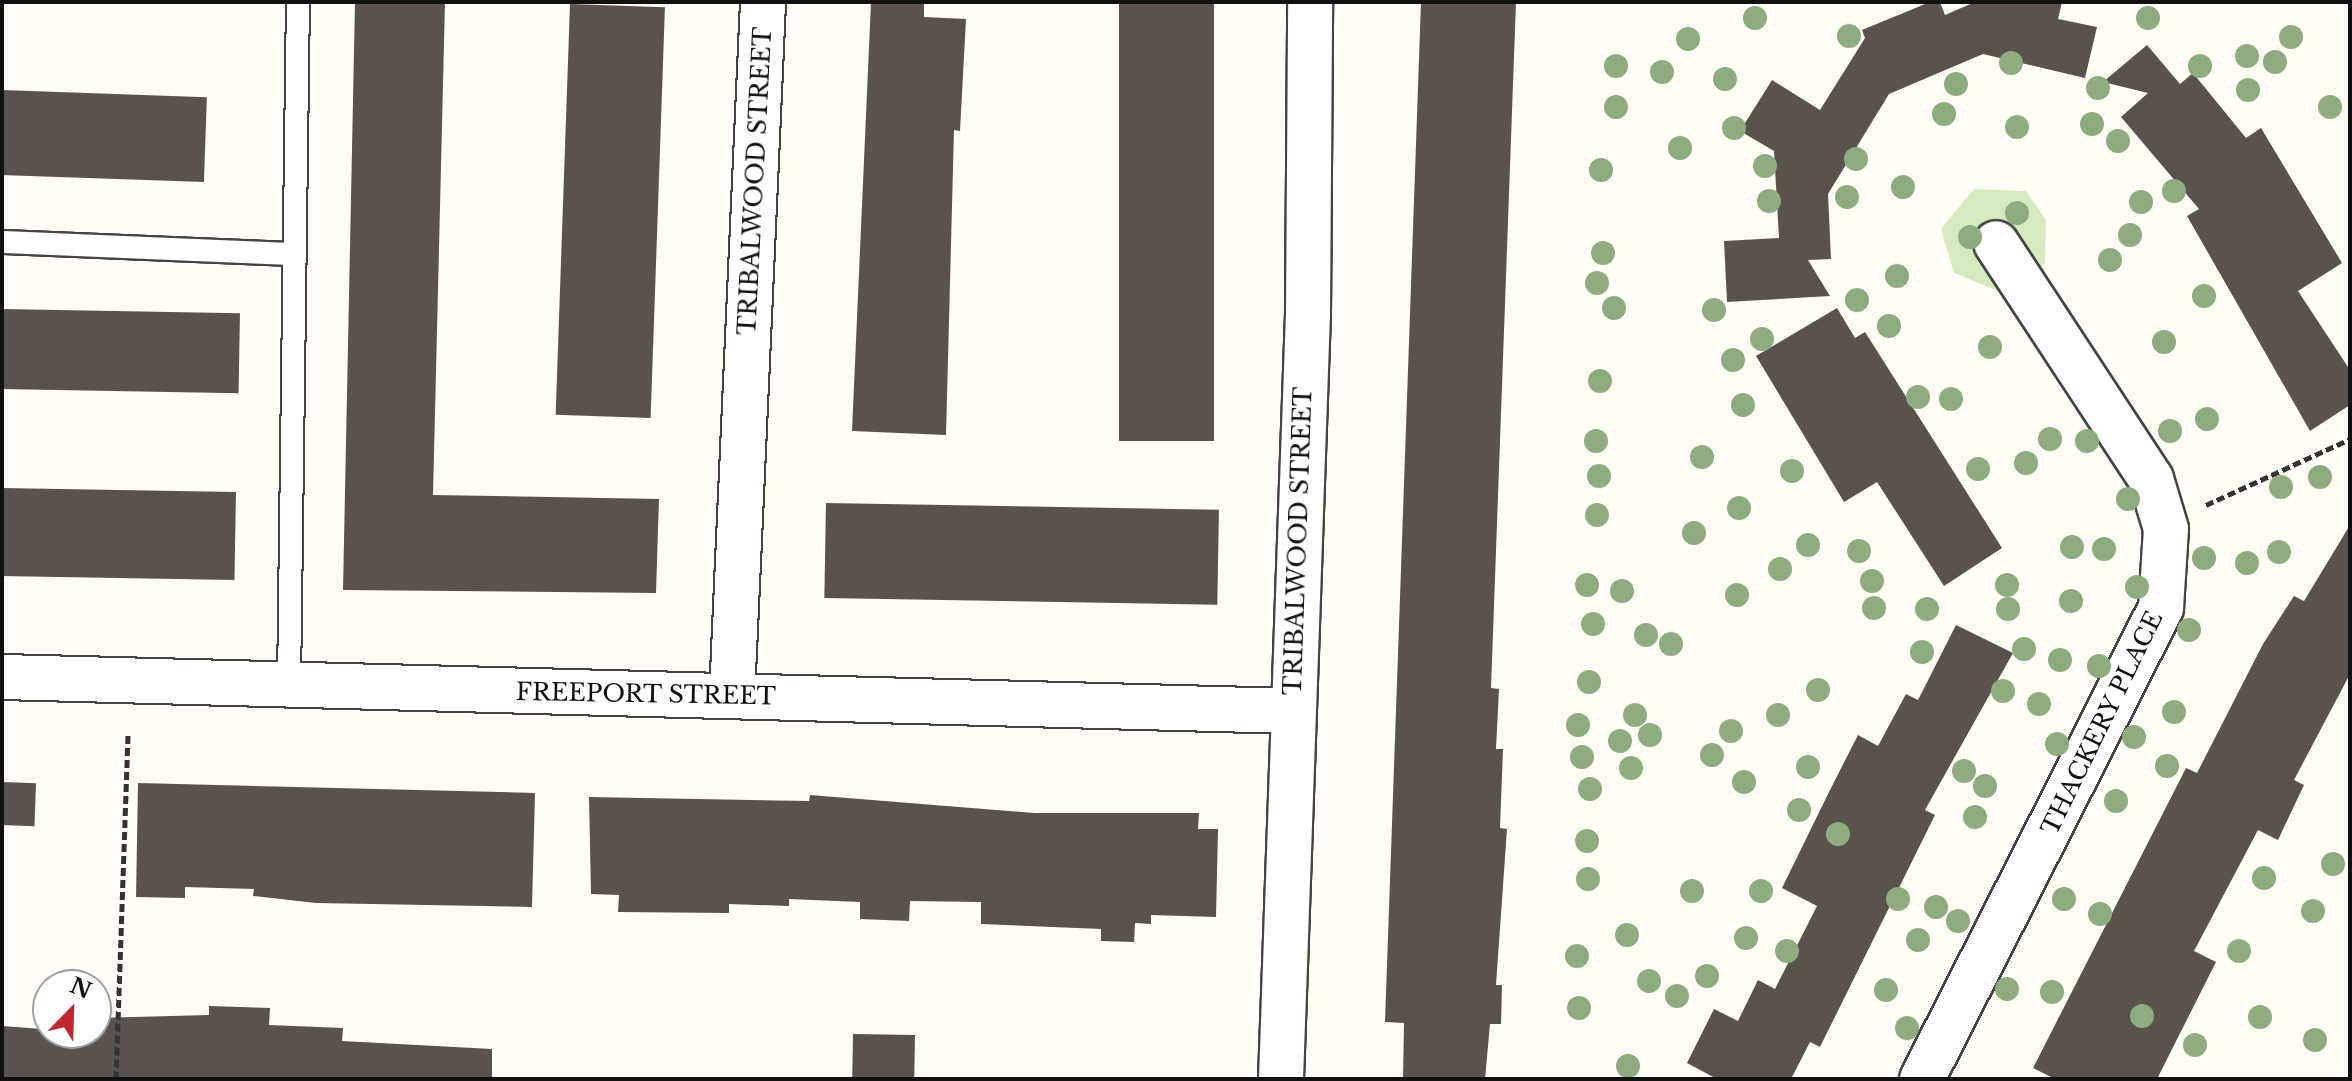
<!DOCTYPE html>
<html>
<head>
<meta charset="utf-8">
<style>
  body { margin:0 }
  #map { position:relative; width:2352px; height:1081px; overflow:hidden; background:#fffdf5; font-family:"Libre Baskerville",serif }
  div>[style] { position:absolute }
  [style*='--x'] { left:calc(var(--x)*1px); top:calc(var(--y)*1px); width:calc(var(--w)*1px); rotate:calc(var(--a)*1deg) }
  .green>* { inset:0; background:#d5ebbd }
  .building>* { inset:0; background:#5a524d; transform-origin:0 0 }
  .path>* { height:5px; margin-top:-2.5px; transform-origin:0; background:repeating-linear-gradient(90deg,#333 0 8px,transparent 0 12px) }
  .roads { filter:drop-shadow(2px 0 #444) drop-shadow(-2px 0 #444) drop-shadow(0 2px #444) drop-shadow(0 -2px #444) }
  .lane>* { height:22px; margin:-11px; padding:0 11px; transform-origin:11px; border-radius:11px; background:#fff }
  .street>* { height:44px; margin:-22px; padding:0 22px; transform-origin:22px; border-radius:22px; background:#fff }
  .trees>* { width:24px; height:24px; margin:-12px; border-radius:50%; background:#8dad7f }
  span { translate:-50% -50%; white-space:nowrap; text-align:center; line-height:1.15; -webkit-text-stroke:8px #fff; paint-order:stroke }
  .street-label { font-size:24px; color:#111 }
  .frame { position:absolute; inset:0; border:4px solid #111; pointer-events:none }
  .north { position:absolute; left:32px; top:969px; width:80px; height:80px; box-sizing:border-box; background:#fff; border:2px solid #a0a0a0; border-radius:50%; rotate:23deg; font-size:22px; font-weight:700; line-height:32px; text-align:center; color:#111 }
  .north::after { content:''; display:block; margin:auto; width:28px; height:36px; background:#c4262e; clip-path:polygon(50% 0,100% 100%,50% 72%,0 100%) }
</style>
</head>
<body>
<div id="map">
  <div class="green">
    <i style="clip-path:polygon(1974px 189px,2026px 191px,2046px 220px,2045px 263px,2008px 295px,1954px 273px,1941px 229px)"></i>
  </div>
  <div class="building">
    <i style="clip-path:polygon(355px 2px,445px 2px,433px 495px,659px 499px,656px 593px,343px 590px)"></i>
    <i style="clip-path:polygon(871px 2px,924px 2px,924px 17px,966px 19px,960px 131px,954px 130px,946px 435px,852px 431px)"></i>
    <i style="left:1119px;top:2px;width:95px;height:439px"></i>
    <i style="clip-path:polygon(1421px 2px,1516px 2px,1491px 688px,1499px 689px,1496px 749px,1503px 749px,1500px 828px,1507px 829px,1496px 985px,1502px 985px,1501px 1024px,1490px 1024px,1485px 1079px,1403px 1079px,1404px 1023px,1385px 1022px)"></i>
    <i style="clip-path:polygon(1930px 2px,1940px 2px,1945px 15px,1975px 2px,2062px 2px,2058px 19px,2097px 27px,2085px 78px,1983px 54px,1889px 94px,1828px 194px,1831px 259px,1808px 260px,1830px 296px,1727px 302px,1724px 241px,1779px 238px,1774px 151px,1740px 131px,1772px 80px,1820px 110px,1865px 38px,1862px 30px)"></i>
    <i style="left:570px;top:4px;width:95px;height:411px;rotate:2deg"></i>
    <i style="clip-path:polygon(2147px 45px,2180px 84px,2193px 73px,2246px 138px,2261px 128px,2342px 263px,2298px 291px,2350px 370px,2350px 405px,2310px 431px,2187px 216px,2199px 209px,2121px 117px,2148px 93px,2103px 82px)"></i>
    <i style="left:2px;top:90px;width:205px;height:85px;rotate:2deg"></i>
    <i style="clip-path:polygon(1837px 308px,1855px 338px,1865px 332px,2002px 548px,1944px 586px,1877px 482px,1844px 502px,1756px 356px)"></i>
    <i style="left:2px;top:309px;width:238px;height:80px;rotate:1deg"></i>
    <i style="left:2px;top:488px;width:234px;height:88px;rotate:1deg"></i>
    <i style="left:826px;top:503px;width:393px;height:95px;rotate:1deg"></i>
    <i style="clip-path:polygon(2350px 525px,2350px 674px,2294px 780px,2304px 785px,2278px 840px,2258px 830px,2194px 951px,2216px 962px,2157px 1079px,2055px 1079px,2033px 1068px,2186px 768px,2197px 773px,2263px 644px,2294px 596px,2304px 601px)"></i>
    <i style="clip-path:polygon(1956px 625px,2013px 653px,1925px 810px,1935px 815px,1820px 1047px,1810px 1042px,1791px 1079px,1717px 1079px,1687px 1063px,1714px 1009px,1738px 1021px,1758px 980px,1775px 989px,1817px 906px,1782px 888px,1830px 790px,1858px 735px,1878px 746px,1906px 694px,1918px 700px)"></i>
    <i style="left:2px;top:782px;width:34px;height:43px;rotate:2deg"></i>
    <i style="clip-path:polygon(138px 783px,535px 793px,532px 907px,316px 903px,253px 896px,254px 889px,185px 887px,185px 898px,136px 897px)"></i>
    <i style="clip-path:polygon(810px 795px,1035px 813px,1199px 813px,1198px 829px,1218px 829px,1216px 917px,1151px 915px,1151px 924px,1135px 923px,1134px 942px,1101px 941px,1101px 929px,981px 924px,981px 902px,910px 901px,909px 921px,860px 919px,860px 902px,789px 899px,789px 906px,729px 904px,729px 913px,618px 912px,619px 895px,591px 894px,589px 797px,809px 801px)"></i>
    <i style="clip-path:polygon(209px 1006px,270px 1008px,269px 1025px,343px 1028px,342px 1041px,492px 1049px,492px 1079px,2px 1079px,2px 1026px,96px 1033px,96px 1018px,209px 1015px)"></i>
    <i style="left:853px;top:1034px;width:62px;height:45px;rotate:1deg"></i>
  </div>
  <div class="path">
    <i style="--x:2206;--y:505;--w:158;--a:-24.6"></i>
    <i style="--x:116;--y:1079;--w:346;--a:-88"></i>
  </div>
  <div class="roads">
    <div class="lane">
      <i style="--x:2;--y:242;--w:290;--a:2.4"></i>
      <i style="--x:289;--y:685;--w:683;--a:-89.25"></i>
    </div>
    <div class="street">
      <i style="--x:2;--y:677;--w:1289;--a:1.51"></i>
      <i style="--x:732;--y:696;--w:695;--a:-87.44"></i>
      <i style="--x:1281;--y:1079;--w:765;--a:-87.98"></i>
      <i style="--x:1308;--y:314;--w:312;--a:-89.6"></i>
      <i style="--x:1922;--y:1079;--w:528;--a:-63.1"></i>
      <i style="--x:2161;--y:608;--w:79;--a:-86.4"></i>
      <i style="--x:2166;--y:529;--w:52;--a:-106.7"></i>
      <i style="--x:2151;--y:479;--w:282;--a:-123.3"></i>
    </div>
  </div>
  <div class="trees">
    <i style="left:1755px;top:18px"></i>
    <i style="left:2148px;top:18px"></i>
    <i style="left:1849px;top:36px"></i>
    <i style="left:2291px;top:37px"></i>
    <i style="left:1688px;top:39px"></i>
    <i style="left:2247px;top:56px"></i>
    <i style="left:2275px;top:62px"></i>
    <i style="left:2011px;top:63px"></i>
    <i style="left:1616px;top:66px"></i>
    <i style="left:2200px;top:66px"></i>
    <i style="left:1662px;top:72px"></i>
    <i style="left:1725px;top:79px"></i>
    <i style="left:1956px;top:84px"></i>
    <i style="left:2098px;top:88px"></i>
    <i style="left:2248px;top:90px"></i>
    <i style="left:1616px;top:107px"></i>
    <i style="left:2330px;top:107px"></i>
    <i style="left:1944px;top:114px"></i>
    <i style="left:2092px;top:124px"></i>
    <i style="left:2017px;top:127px"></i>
    <i style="left:1734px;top:128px"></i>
    <i style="left:2118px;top:141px"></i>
    <i style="left:1680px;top:148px"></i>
    <i style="left:1856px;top:159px"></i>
    <i style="left:1765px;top:166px"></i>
    <i style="left:1601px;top:170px"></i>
    <i style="left:1903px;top:187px"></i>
    <i style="left:2174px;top:191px"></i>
    <i style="left:1847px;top:197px"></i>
    <i style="left:1769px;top:201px"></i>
    <i style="left:2141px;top:202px"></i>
    <i style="left:2017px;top:213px"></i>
    <i style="left:2130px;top:235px"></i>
    <i style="left:1970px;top:237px"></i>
    <i style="left:1603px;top:253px"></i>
    <i style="left:2110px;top:260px"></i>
    <i style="left:1897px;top:276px"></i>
    <i style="left:1597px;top:283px"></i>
    <i style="left:2204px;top:296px"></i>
    <i style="left:1857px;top:300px"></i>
    <i style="left:1614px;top:308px"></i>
    <i style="left:1714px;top:310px"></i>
    <i style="left:1889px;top:326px"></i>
    <i style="left:1762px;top:339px"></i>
    <i style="left:2164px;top:342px"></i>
    <i style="left:1990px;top:347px"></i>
    <i style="left:1733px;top:360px"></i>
    <i style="left:1600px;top:381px"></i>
    <i style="left:1918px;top:397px"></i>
    <i style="left:1951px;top:399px"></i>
    <i style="left:1743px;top:405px"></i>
    <i style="left:2207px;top:419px"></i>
    <i style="left:2170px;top:431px"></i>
    <i style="left:2050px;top:439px"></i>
    <i style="left:1596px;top:441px"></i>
    <i style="left:2087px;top:441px"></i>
    <i style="left:1702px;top:457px"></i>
    <i style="left:2026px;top:463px"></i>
    <i style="left:1978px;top:469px"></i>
    <i style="left:1792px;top:471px"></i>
    <i style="left:1599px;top:476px"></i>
    <i style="left:2320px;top:477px"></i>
    <i style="left:2281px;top:487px"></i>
    <i style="left:2128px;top:499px"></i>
    <i style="left:1739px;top:508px"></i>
    <i style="left:1597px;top:515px"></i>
    <i style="left:1694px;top:533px"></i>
    <i style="left:1808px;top:545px"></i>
    <i style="left:2072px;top:547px"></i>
    <i style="left:2104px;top:549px"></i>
    <i style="left:1859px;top:551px"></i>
    <i style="left:2279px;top:552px"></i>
    <i style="left:2204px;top:558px"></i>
    <i style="left:2247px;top:563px"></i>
    <i style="left:1780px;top:569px"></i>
    <i style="left:1872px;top:581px"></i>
    <i style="left:1587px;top:585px"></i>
    <i style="left:2007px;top:585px"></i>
    <i style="left:2137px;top:587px"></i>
    <i style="left:1622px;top:591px"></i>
    <i style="left:1737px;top:595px"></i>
    <i style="left:2071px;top:601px"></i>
    <i style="left:1874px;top:608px"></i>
    <i style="left:1927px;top:609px"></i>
    <i style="left:2008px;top:609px"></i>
    <i style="left:1593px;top:624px"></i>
    <i style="left:2189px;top:630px"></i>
    <i style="left:1646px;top:635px"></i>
    <i style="left:1671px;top:644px"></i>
    <i style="left:2024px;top:649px"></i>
    <i style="left:1922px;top:652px"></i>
    <i style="left:2060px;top:660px"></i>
    <i style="left:2099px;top:666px"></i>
    <i style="left:1589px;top:682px"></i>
    <i style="left:1818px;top:690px"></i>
    <i style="left:2003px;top:691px"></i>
    <i style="left:2039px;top:704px"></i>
    <i style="left:2174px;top:712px"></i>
    <i style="left:1635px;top:715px"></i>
    <i style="left:1778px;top:715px"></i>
    <i style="left:1578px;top:725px"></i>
    <i style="left:1731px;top:731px"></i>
    <i style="left:1650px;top:735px"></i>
    <i style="left:2134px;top:737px"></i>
    <i style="left:1620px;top:741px"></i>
    <i style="left:2057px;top:744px"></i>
    <i style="left:1712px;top:755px"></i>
    <i style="left:1582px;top:757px"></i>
    <i style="left:2167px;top:766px"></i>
    <i style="left:1808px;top:767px"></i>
    <i style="left:1631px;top:768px"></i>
    <i style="left:1964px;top:771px"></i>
    <i style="left:1744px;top:782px"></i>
    <i style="left:1985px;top:786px"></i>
    <i style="left:1590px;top:789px"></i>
    <i style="left:2116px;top:801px"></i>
    <i style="left:1799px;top:810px"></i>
    <i style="left:1975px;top:817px"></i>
    <i style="left:1838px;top:834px"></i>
    <i style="left:1587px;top:841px"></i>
    <i style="left:2333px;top:864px"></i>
    <i style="left:2264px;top:878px"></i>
    <i style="left:1588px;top:879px"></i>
    <i style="left:1692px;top:891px"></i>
    <i style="left:1761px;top:891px"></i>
    <i style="left:1898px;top:899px"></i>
    <i style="left:2064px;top:899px"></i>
    <i style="left:1936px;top:907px"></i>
    <i style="left:2313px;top:911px"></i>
    <i style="left:2100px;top:914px"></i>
    <i style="left:1958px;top:921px"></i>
    <i style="left:1627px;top:935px"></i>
    <i style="left:1746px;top:938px"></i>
    <i style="left:1918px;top:940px"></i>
    <i style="left:1787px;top:951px"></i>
    <i style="left:2239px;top:951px"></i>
    <i style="left:1577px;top:956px"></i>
    <i style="left:1707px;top:976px"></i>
    <i style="left:1649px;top:981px"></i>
    <i style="left:2007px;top:989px"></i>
    <i style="left:1886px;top:990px"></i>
    <i style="left:2052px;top:992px"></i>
    <i style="left:1677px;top:996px"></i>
    <i style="left:1579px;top:1008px"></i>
    <i style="left:2142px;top:1016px"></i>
    <i style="left:2260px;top:1017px"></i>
    <i style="left:1907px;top:1028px"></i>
    <i style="left:2315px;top:1040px"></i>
    <i style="left:2195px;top:1045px"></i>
    <i style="left:1628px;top:1066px"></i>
  </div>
  <div class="street-label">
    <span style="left:755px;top:181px;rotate:-87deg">TRIBALWOOD STREET</span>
    <span style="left:1298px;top:541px;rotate:-88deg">TRIBALWOOD STREET</span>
    <span style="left:646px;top:694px;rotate:1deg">FREEPORT STREET</span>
    <span style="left:2102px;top:723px;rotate:-64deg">THACKERY PLACE</span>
  </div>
  <div class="frame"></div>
  <div class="north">N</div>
</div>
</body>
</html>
